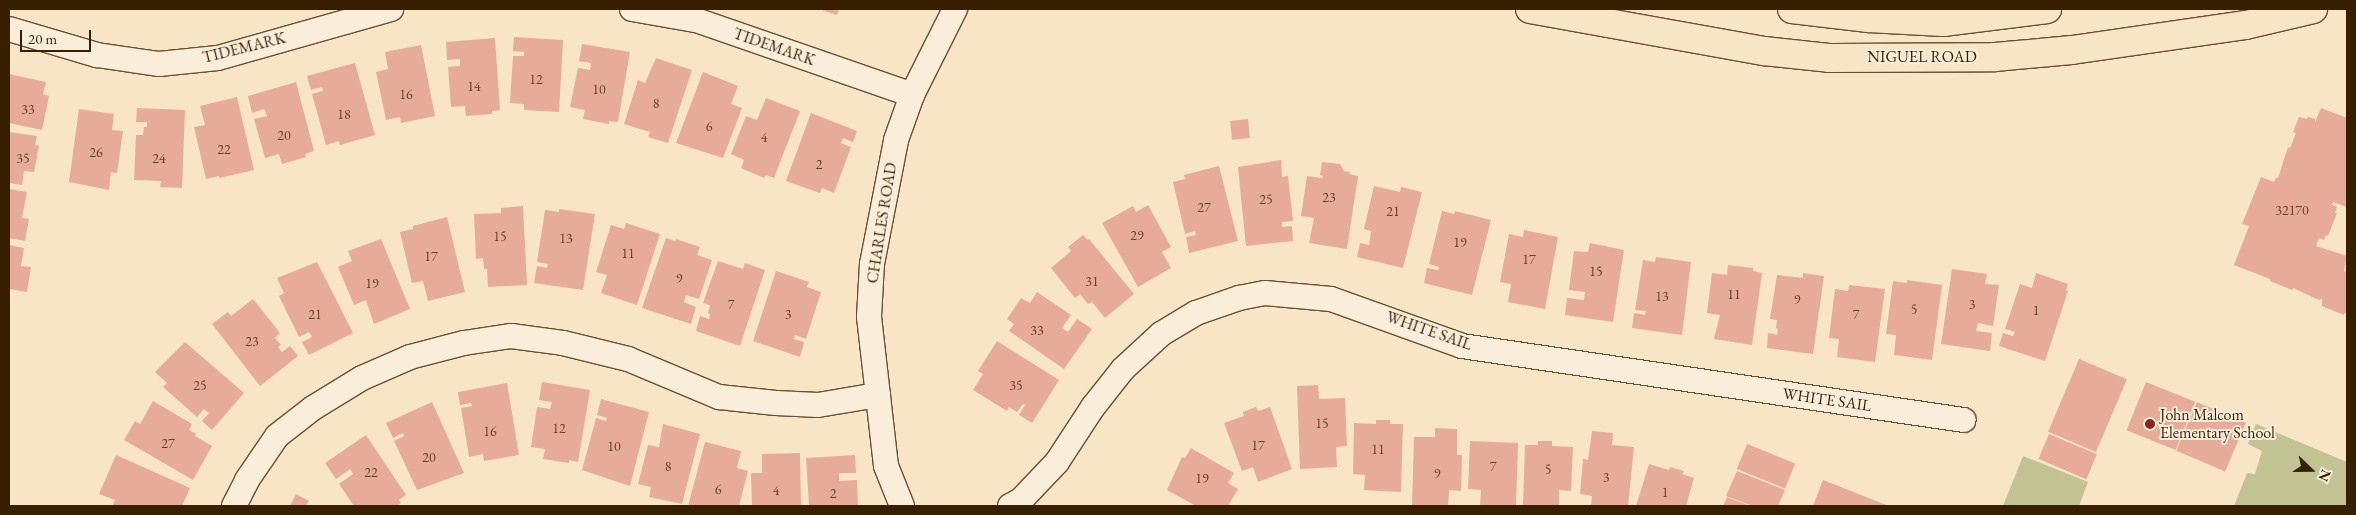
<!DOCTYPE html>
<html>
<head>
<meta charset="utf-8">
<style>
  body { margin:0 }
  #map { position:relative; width:2356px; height:515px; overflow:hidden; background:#f7e5c6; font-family:"EB Garamond",serif }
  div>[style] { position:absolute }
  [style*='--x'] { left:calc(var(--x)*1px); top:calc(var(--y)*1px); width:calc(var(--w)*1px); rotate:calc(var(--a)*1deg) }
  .green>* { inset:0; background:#c2c392 }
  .building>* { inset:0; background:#e7ab99; transform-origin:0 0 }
  .roads { filter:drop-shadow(1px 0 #685032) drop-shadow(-1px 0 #685032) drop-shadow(0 1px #685032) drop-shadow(0 -1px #685032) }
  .minor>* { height:24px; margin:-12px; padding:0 12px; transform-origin:12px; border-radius:12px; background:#faeeda }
  .major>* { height:28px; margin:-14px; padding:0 14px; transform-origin:14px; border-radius:14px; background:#f7e5c6 }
  .dots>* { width:14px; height:14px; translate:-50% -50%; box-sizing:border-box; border:2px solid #faeeda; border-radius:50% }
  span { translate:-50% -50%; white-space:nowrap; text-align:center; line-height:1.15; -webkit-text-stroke:4px #faeeda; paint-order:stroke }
  .number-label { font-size:14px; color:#644227 }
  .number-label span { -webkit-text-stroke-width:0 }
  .street-label { font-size:16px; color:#381f01 }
  .poi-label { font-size:16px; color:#381f01 }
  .left { translate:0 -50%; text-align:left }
  .frame { position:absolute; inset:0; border:10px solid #381f01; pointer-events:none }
  .north { position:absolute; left:2286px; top:445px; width:50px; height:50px; -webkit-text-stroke:4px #faeeda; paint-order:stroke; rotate:112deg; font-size:14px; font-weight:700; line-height:20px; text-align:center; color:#381f01 }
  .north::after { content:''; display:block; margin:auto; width:18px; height:22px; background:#381f01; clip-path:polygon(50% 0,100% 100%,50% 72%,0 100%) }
  .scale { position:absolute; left:20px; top:30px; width:71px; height:22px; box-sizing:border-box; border:2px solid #381f01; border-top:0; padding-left:6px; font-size:15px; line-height:18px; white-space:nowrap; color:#381f01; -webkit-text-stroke:4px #faeeda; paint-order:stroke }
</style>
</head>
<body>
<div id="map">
  <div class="green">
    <i style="clip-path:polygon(2256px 424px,2347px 462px,2347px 506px,2234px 506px,2247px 473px,2255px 474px,2262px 451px,2248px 444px)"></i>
    <i style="clip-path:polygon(2023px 456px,2088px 482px,2079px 506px,2003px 506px)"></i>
  </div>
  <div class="building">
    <i style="clip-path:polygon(819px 9px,839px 9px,837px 15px)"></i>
    <i style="clip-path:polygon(514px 37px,563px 40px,559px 112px,524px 110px,524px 104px,510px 103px,513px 56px,524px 56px,524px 52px,513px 51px)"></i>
    <i style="clip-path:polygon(495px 38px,500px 110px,492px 111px,492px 114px,466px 116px,465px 106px,451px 107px,448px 67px,460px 66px,460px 59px,447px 60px,446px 42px)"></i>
    <i style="clip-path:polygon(582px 44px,630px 52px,618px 122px,609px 121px,609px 124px,583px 119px,585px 110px,570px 107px,578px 68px,590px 70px,591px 63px,579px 61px)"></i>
    <i style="clip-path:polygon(421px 45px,435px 116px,401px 123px,400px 117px,386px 120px,376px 72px,388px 69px,385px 52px)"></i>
    <i style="clip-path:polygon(656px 58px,692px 70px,668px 143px,648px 137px,650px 132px,624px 124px,638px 80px,645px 83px)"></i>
    <i style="clip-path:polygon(355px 63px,375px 135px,340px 145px,339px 141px,326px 145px,312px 94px,323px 91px,322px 87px,311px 90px,307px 76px)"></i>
    <i style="clip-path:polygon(703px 72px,738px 86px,731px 104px,742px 108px,723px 158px,676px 143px)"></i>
    <i style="clip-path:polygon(9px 74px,46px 82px,43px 94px,49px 96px,42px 130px,9px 123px)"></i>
    <i style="clip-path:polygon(296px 82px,314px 151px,305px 154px,306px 157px,282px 164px,279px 154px,265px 158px,254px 119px,267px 116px,264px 109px,252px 113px,248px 96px)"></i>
    <i style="clip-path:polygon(237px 97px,254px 170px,219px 178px,219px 176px,206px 179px,194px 127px,205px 125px,200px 106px)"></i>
    <i style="clip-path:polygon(766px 98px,800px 111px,774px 178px,766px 175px,764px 178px,741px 168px,744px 160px,731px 154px,746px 116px,757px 120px)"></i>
    <i style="clip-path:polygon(137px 108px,185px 110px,182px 188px,160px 187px,161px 181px,134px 180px,136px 135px,143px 135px,144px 127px,147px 127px,147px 122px,136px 122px)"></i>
    <i style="clip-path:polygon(2321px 108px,2347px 118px,2347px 207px,2333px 202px,2332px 205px,2337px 207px,2335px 213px,2337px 213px,2328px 236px,2326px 235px,2324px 240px,2319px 238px,2316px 246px,2347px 256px,2344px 271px,2347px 272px,2347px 314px,2344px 313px,2344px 315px,2322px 306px,2322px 299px,2319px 300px,2293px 288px,2292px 290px,2270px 281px,2270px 279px,2234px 265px,2249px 226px,2242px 224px,2261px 177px,2274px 182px,2276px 178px,2278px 178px,2288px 147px,2290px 148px,2296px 133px,2293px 132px,2299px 117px,2307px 119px,2308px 117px,2315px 119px,2315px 122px)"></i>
    <i style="clip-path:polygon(79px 109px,114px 114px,112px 130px,123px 131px,117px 173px,111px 172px,109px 190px,69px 182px)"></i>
    <i style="clip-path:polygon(811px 113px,857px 131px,853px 142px,843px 138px,841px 143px,851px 147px,834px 193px,822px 188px,820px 193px,786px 181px)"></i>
    <i style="left:1248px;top:119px;width:19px;height:18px;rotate:84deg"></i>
    <i style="clip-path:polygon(9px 132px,37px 136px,35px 145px,39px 146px,34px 172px,24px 171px,22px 185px,9px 183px)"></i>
    <i style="clip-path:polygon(1281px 160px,1282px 177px,1288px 176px,1293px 221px,1282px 222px,1282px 227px,1292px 226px,1293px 241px,1246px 246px,1238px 167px)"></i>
    <i style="clip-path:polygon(1322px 162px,1340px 164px,1344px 171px,1350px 172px,1349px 174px,1358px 176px,1347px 249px,1309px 243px,1314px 218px,1301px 216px,1307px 176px,1322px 178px,1323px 176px,1320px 175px)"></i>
    <i style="clip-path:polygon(1219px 166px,1238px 241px,1189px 253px,1186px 237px,1196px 235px,1195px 231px,1185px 234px,1173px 182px,1185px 179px,1184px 175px)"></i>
    <i style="clip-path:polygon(1374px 186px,1400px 192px,1401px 187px,1422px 192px,1403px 268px,1357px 257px,1360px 243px,1369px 245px,1370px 239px,1371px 231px,1364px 229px)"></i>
    <i style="clip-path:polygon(9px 189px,27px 192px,22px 218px,29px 219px,25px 241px,9px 238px)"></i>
    <i style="clip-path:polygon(1148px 205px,1171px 247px,1162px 252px,1171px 268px,1138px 287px,1102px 223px,1133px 206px,1136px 212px)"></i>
    <i style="clip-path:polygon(523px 206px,527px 285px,488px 287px,487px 269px,484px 269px,483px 258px,476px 259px,474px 214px,501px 213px,501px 208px)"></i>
    <i style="clip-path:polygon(559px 209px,595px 214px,583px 290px,534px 283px,537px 266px,547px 268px,548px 264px,537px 262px,545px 210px,559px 212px)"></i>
    <i style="clip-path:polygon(1442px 211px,1454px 214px,1455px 211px,1491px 220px,1472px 295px,1424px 283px,1427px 268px,1438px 270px,1439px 267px,1429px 264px)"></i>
    <i style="clip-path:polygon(447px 217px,465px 292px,428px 301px,423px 281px,412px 283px,400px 232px,413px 229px,413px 226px)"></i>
    <i style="clip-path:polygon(626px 223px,660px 234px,637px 305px,601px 293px,607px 275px,596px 272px,611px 225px,624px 229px)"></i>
    <i style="clip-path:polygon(1524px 230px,1558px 237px,1545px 309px,1508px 302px,1511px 284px,1500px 282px,1509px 234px,1523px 237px)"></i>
    <i style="clip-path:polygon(1083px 235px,1088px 240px,1089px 239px,1134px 294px,1105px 318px,1092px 302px,1088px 304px,1080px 294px,1075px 298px,1051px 268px,1071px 251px,1068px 247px)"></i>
    <i style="clip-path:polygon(666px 238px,675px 241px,676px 239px,700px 247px,697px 255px,712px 260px,699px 299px,686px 295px,684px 302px,696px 307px,691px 324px,642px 308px)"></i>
    <i style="clip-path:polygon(381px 239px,410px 309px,374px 324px,366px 300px,354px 305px,338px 267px,352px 261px,348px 251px)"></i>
    <i style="clip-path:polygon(1590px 243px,1624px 250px,1613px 322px,1565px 315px,1567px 298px,1584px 300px,1585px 292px,1569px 290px,1574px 251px,1588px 252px)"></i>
    <i style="clip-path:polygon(9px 245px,24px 248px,21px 266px,31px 267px,27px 292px,9px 289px)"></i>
    <i style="clip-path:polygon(1656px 257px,1691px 262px,1682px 335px,1632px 328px,1634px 313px,1645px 315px,1646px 311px,1635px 310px,1643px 260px,1655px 262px)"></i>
    <i style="clip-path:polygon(718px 261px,743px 269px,745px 263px,765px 270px,740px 346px,696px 331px,700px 316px,709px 319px,710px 314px,708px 313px,710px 305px,703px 303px)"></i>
    <i style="clip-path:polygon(317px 262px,353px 333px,309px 355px,302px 342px,312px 337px,309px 332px,299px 337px,279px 296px,284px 293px,277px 278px)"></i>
    <i style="clip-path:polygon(1728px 265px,1753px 268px,1753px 271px,1762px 273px,1752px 345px,1714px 339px,1720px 315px,1707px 313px,1712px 273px,1727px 275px)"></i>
    <i style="clip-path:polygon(1952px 269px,1987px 274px,1985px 284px,1999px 285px,1993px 326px,1978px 323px,1976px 331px,1992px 333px,1990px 351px,1941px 344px)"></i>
    <i style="clip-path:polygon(776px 271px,809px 282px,807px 287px,821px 292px,806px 339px,795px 335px,794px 339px,804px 342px,800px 357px,753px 341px)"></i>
    <i style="clip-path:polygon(1803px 273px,1824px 276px,1813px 354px,1767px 348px,1768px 333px,1777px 335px,1778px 329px,1776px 328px,1777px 320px,1770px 319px,1777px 275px,1803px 278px)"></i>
    <i style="clip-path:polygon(2036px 273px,2068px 284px,2066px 290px,2068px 291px,2045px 361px,1999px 346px,2003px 333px,2013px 336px,2015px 332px,2005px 329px,2020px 284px,2032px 288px)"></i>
    <i style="clip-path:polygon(1907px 280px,1942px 285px,1932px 360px,1894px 355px,1896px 335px,1886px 334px,1893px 281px,1907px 283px)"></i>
    <i style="clip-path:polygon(1849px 285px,1885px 289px,1875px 362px,1837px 357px,1839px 339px,1829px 338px,1835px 289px,1848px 291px)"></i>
    <i style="clip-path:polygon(1037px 292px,1071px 315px,1062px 328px,1068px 332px,1077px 319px,1092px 329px,1064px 369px,1009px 331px,1014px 324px,1007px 319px,1021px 298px,1030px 303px)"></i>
    <i style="clip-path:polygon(253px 299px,280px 333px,275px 338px,281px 345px,278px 347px,282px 352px,290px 346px,298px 356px,260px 386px,212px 324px,228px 312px,231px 316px)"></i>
    <i style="clip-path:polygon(997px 341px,1059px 380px,1032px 423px,1019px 415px,1025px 405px,1023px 404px,1017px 412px,1009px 407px,1007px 411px,973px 390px,983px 374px,978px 371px)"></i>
    <i style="clip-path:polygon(185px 342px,244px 393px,212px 430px,202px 421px,209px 413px,204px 409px,197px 417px,163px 387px,167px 383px,155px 372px)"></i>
    <i style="left:2079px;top:359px;width:52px;height:79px;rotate:23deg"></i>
    <i style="clip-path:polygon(542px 382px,590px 390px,578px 462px,569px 460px,569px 463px,543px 459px,545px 449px,531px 447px,537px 407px,550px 409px,552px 402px,539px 400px)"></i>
    <i style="left:2146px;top:382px;width:53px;height:52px;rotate:22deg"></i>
    <i style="clip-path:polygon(507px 383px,519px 455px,484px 461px,483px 454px,469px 457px,461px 408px,472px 406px,471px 403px,460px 405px,458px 392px)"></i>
    <i style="clip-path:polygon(1318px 385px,1319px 399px,1345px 398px,1347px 446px,1336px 447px,1337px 467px,1300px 469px,1297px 386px)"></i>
    <i style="clip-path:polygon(601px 399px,649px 412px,630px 486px,582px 470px,596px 418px,606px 421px,607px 418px,597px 415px)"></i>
    <i style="clip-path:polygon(153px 401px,192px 424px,189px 430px,196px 434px,195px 436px,212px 446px,193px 480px,124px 440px,135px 421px,140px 424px)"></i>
    <i style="clip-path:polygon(432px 402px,464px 473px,417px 490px,394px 441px,404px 436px,403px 433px,393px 438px,386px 423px)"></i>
    <i style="left:2197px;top:402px;width:53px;height:53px;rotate:23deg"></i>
    <i style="clip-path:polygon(1256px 407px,1258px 411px,1270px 407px,1292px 469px,1258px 482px,1253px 467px,1242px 471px,1224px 423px,1244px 416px,1243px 412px)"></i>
    <i style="clip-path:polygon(1376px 420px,1390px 420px,1390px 424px,1403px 424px,1401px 492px,1364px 490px,1365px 475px,1353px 474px,1354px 423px,1376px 424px)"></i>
    <i style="clip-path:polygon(663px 424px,700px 434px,682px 504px,649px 497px,651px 487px,638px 484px,648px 445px,659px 447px)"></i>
    <i style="clip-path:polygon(1435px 428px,1457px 429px,1457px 455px,1462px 455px,1461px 491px,1449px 490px,1448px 506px,1412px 506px,1414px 437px,1435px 437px)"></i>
    <i style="clip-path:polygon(1592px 431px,1613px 433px,1612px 445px,1634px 447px,1628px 506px,1591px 506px,1592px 496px,1580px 494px,1583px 459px,1588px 460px)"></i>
    <i style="left:2049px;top:434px;width:52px;height:27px;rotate:23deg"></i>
    <i style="clip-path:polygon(366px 435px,406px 495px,399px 500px,401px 503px,396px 506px,354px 506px,339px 484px,353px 474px,350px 469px,336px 479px,325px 463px)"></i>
    <i style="clip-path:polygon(1470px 441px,1518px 443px,1516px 506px,1480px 506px,1481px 490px,1468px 489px)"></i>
    <i style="clip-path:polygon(1538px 441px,1552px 441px,1552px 446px,1573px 447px,1571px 491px,1559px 490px,1559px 506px,1523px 506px,1525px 445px,1538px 445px)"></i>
    <i style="clip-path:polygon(705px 442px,741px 451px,737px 468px,748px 471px,739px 506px,688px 506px)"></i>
    <i style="left:1747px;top:444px;width:52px;height:27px;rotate:22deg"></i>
    <i style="clip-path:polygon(1191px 448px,1234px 473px,1228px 483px,1238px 489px,1228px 506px,1196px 506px,1167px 490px,1182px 457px,1185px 458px)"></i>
    <i style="clip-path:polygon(800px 453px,801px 506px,752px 506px,751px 473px,762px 473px,762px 454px)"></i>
    <i style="clip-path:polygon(116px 455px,190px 488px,182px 506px,112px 506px,115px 500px,99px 494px)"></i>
    <i style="clip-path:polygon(855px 455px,856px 473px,839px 473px,839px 481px,857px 480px,858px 506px,809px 506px,806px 458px)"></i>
    <i style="clip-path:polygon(1649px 464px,1669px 470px,1670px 467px,1684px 471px,1682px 474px,1694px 478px,1686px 506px,1636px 506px)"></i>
    <i style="clip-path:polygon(1737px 471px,1785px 490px,1778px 506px,1753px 506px,1726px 496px)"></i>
    <i style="clip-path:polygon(1823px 480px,1889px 506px,1813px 506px)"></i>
    <i style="clip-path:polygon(296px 494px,309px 501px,306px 506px,290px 506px)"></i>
    <i style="clip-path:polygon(1727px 497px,1750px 506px,1723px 506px)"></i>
  </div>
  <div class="roads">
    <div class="minor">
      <i style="--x:632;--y:9;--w:65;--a:9.8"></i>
      <i style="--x:696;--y:20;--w:229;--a:19.1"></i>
      <i style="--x:9;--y:29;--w:92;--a:16.5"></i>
      <i style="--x:97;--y:55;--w:63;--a:8.3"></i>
      <i style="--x:159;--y:64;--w:59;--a:-5.8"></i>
      <i style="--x:218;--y:58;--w:180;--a:-15.8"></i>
      <i style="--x:234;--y:506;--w:29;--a:-63"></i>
      <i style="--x:247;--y:480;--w:53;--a:-55.7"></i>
      <i style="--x:277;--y:436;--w:46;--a:-37.9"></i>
      <i style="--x:313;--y:408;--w:57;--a:-31.5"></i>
      <i style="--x:362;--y:378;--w:52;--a:-23.6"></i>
      <i style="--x:410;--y:357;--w:56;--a:-14.5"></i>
      <i style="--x:464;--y:343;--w:48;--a:-8.5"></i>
      <i style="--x:511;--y:336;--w:52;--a:7.7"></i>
      <i style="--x:563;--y:343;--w:67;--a:13.8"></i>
      <i style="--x:628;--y:359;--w:99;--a:22.7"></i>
      <i style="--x:719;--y:397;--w:57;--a:6"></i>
      <i style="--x:776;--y:403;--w:42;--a:2.7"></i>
      <i style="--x:818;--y:405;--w:61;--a:-9.5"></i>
      <i style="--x:902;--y:506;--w:43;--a:-111.8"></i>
      <i style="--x:886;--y:466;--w:150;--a:-96.5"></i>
      <i style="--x:869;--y:317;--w:53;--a:-86.8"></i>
      <i style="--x:872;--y:264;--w:126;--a:-79"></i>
      <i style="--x:896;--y:140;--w:48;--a:-70.4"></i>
      <i style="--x:912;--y:95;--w:96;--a:-63.4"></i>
      <i style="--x:1010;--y:506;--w:13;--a:-29"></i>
      <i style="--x:1021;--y:500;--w:52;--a:-46.5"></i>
      <i style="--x:1057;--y:462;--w:66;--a:-56.8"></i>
      <i style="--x:1093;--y:407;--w:48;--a:-51.7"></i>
      <i style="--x:1123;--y:369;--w:52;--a:-42.6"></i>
      <i style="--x:1161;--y:334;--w:41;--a:-31"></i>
      <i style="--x:1196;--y:313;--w:46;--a:-19.2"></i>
      <i style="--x:1239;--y:298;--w:26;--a:-11"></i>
      <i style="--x:1265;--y:293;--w:66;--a:5.2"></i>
      <i style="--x:1331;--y:299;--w:139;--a:19.7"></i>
      <i style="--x:1462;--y:346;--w:507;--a:8.39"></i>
    </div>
    <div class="major">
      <i style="--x:1530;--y:9;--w:238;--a:10.2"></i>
      <i style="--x:1764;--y:51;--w:65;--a:6.1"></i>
      <i style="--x:1829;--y:58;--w:166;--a:-0.3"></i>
      <i style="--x:1995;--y:57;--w:77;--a:-5.2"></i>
      <i style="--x:2072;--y:50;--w:176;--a:-8.2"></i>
      <i style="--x:2246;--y:25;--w:69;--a:-13.4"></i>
      <i style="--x:1792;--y:9;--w:77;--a:6.8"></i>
      <i style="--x:1868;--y:18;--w:75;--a:3.1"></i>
      <i style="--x:1943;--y:22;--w:105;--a:-7.1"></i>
    </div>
  </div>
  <div class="dots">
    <i style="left:2150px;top:424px;background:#8f2418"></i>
  </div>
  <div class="number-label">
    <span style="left:536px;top:79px">12</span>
    <span style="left:474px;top:86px">14</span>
    <span style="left:599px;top:89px">10</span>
    <span style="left:406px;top:94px">16</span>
    <span style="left:656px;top:103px">8</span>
    <span style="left:28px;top:109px">33</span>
    <span style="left:344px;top:114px">18</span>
    <span style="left:709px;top:126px">6</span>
    <span style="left:284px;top:135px">20</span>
    <span style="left:764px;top:137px">4</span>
    <span style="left:224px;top:149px">22</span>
    <span style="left:96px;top:152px">26</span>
    <span style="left:23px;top:158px">35</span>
    <span style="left:159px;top:158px">24</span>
    <span style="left:819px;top:164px">2</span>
    <span style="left:1329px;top:197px">23</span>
    <span style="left:1266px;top:199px">25</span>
    <span style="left:1204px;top:207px">27</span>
    <span style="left:2292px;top:210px">32170</span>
    <span style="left:1393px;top:211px">21</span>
    <span style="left:1137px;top:235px">29</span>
    <span style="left:500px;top:236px">15</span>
    <span style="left:566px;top:238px">13</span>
    <span style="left:1460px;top:242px">19</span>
    <span style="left:628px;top:253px">11</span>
    <span style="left:431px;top:256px">17</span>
    <span style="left:1529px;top:259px">17</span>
    <span style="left:1596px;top:271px">15</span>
    <span style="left:679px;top:278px">9</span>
    <span style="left:1092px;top:281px">31</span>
    <span style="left:372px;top:283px">19</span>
    <span style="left:1734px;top:294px">11</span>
    <span style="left:1662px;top:296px">13</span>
    <span style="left:1797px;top:299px">9</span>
    <span style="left:731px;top:304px">7</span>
    <span style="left:1972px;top:304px">3</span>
    <span style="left:1914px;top:309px">5</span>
    <span style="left:2036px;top:310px">1</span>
    <span style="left:315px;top:314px">21</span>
    <span style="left:788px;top:314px">3</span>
    <span style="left:1856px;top:314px">7</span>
    <span style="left:1037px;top:330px">33</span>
    <span style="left:252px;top:341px">23</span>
    <span style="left:200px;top:385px">25</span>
    <span style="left:1016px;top:385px">35</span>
    <span style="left:1322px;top:423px">15</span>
    <span style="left:559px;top:428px">12</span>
    <span style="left:490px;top:431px">16</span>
    <span style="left:168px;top:443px">27</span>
    <span style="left:1258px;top:445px">17</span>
    <span style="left:614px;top:446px">10</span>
    <span style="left:1378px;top:449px">11</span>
    <span style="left:429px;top:457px">20</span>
    <span style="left:668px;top:466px">8</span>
    <span style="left:1493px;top:466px">7</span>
    <span style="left:1548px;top:469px">5</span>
    <span style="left:371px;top:472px">22</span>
    <span style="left:1437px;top:473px">9</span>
    <span style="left:1606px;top:477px">3</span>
    <span style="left:1202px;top:478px">19</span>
    <span style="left:718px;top:489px">6</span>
    <span style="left:776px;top:490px">4</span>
    <span style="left:1665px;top:492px">1</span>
    <span style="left:833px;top:493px">2</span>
  </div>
  <div class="street-label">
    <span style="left:774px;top:47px;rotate:19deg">TIDEMARK</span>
    <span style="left:244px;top:48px;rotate:-14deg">TIDEMARK</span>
    <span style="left:1922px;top:57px">NIGUEL ROAD</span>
    <span style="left:882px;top:223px;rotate:-81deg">CHARLES ROAD</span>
    <span style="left:1429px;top:331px;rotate:19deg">WHITE SAIL</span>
    <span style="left:1827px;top:400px;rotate:8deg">WHITE SAIL</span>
  </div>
  <div class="poi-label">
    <span class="left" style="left:2160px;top:424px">John Malcom<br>Elementary School</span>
  </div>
  <div class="frame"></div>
  <div class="north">N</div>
  <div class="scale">20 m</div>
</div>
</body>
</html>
